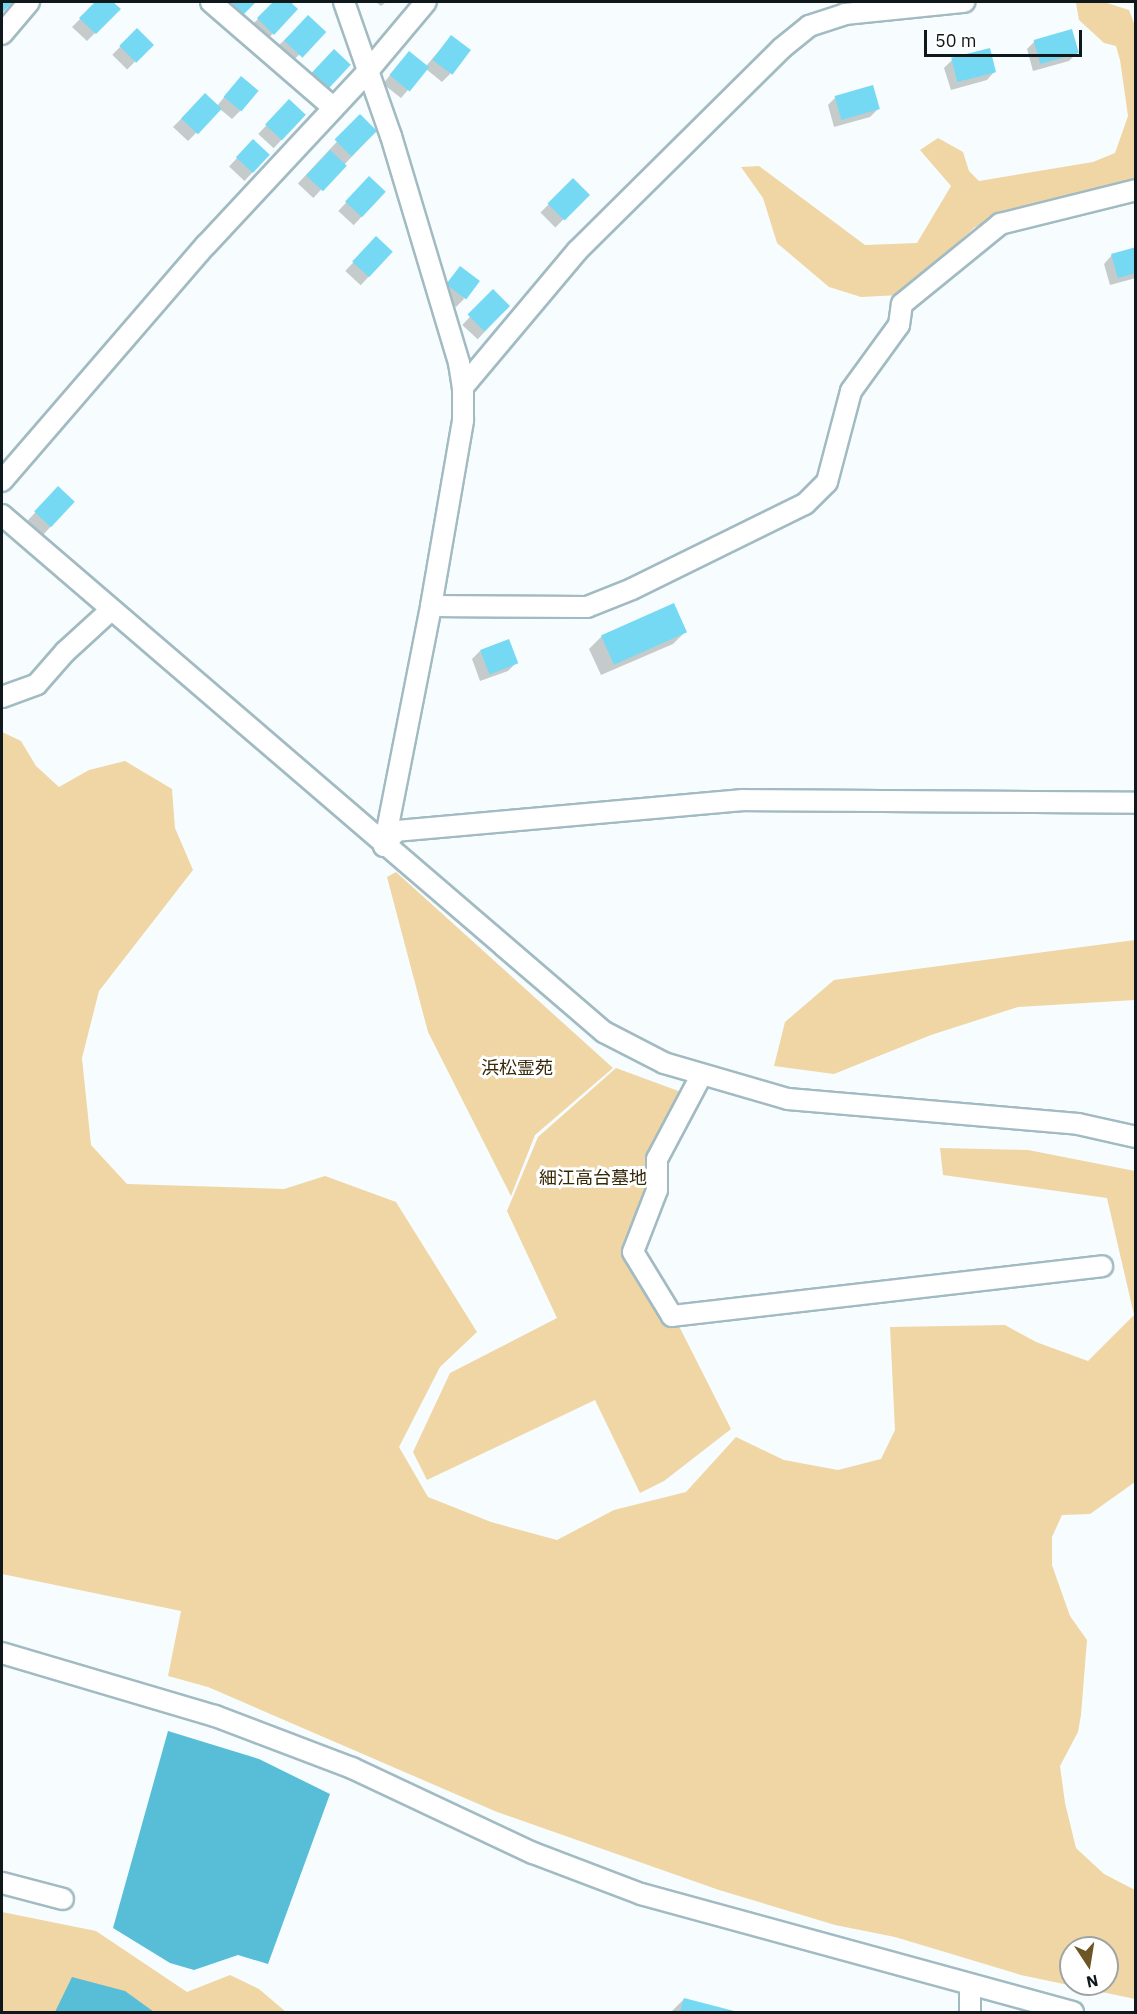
<!DOCTYPE html>
<html>
<head>
<meta charset="utf-8">
<style>
  body { margin:0 }
  #map { position:relative; width:1137px; height:2014px; overflow:hidden; background:#f7fdfe; font-family:"IBM Plex Sans","Noto Sans JP",sans-serif }
  div>[style] { position:absolute }
  [style*='--x'] { left:calc(var(--x)*1px); top:calc(var(--y)*1px); width:calc(var(--w)*1px); rotate:calc(var(--a)*1deg) }
  .green>* { inset:0; background:#efd6a4 }
  .water>* { inset:0; background:#58bdd6 }
  .shadow>* { inset:0; background:#0003; transform-origin:0 0 }
  .building>* { inset:0; background:#75d9f3; transform-origin:0 0 }
  .roads { filter:drop-shadow(2px 0 #a2bbc3) drop-shadow(-2px 0 #a2bbc3) drop-shadow(0 2px #a2bbc3) drop-shadow(0 -2px #a2bbc3) }
  .minor>* { height:20px; margin:-10px; padding:0 10px; transform-origin:10px; border-radius:10px; background:#fff }
  span { translate:-50% -50%; white-space:nowrap; text-align:center; line-height:1.15; -webkit-text-stroke:6px #fff; paint-order:stroke }
  .park-label { font-size:18px; color:#372807 }
  .frame { position:absolute; inset:0; border:3px solid #0f181b; pointer-events:none }
  .north { position:absolute; left:1059px; top:1936px; width:60px; height:60px; box-sizing:border-box; background:#fff; border:2px solid #9fa3a4; border-radius:50%; rotate:168deg; font-size:16px; font-weight:700; line-height:24px; text-align:center; color:#0f181b }
  .north::after { content:''; display:block; margin:auto; width:21px; height:27px; background:#6c5625; clip-path:polygon(50% 0,100% 100%,50% 72%,0 100%) }
  .scale { position:absolute; left:924px; top:30px; width:158px; height:27px; box-sizing:border-box; border:3px solid #0f181b; border-top:0; padding-left:8px; font-size:18px; line-height:21px; white-space:nowrap; color:#0f181b; -webkit-text-stroke:4px #fff; paint-order:stroke }
</style>
</head>
<body>
<div id="map">
  <div class="green">
    <i style="clip-path:polygon(1076px 3px,1107px 3px,1129px 10px,1135px 26px,1135px 185px,975px 227px,900px 295px,861px 297px,829px 287px,777px 243px,763px 198px,741px 167px,759px 166px,865px 245px,917px 243px,951px 186px,920px 150px,938px 138px,963px 152px,969px 171px,979px 181px,1093px 162px,1115px 153px,1128px 116px,1120px 60px,1116px 46px,1104px 43px,1079px 20px)"></i>
    <i style="clip-path:polygon(evenodd,2px 732px,21px 741px,36px 766px,59px 787px,89px 770px,125px 761px,172px 789px,175px 828px,193px 870px,99px 991px,82px 1058px,91px 1145px,127px 1184px,284px 1189px,325px 1176px,396px 1202px,477px 1332px,440px 1367px,399px 1447px,428px 1497px,491px 1522px,557px 1540px,614px 1510px,686px 1492px,736px 1437px,784px 1460px,838px 1470px,881px 1459px,895px 1430px,890px 1327px,1005px 1325px,1036px 1342px,1088px 1361px,1134px 1315px,1107px 1198px,943px 1175px,940px 1148px,1028px 1150px,1135px 1171px,1135px 1482px,1090px 1514px,1062px 1515px,1052px 1537px,1052px 1565px,1070px 1616px,1087px 1640px,1081px 1715px,1078px 1732px,1060px 1766px,1065px 1803px,1076px 1848px,1104px 1874px,1135px 1890px,1135px 1999px,1021px 1975px,895px 1937px,835px 1925px,719px 1890px,497px 1812px,208px 1687px,168px 1676px,181px 1611px,2px 1574px,2px 732px,1071px 1948px,1107px 1948px,1107px 1984px,1071px 1984px,1071px 1948px)"></i>
    <i style="clip-path:polygon(396px 872px,613px 1068px,535px 1135px,511px 1196px,428px 1032px,387px 877px)"></i>
    <i style="clip-path:polygon(1135px 940px,1135px 1000px,1018px 1007px,931px 1035px,834px 1074px,774px 1066px,785px 1022px,834px 980px)"></i>
    <i style="clip-path:polygon(616px 1068px,700px 1099px,659px 1164px,636px 1241px,731px 1429px,664px 1481px,640px 1493px,595px 1400px,427px 1480px,413px 1452px,450px 1373px,557px 1318px,507px 1211px,538px 1137px)"></i>
    <i style="clip-path:polygon(2px 1912px,96px 1931px,187px 1992px,230px 1975px,259px 1989px,286px 2012px,2px 2012px)"></i>
  </div>
  <div class="water">
    <i style="clip-path:polygon(168px 1731px,259px 1759px,330px 1794px,268px 1964px,238px 1955px,194px 1970px,170px 1963px,113px 1928px)"></i>
    <i style="clip-path:polygon(72px 1977px,125px 1991px,154px 2012px,55px 2012px)"></i>
  </div>
  <div class="shadow">
    <i style="clip-path:polygon(97px 2px,111px 2px,119px 9px,87px 41px,72px 27px)"></i>
    <i style="clip-path:polygon(225px 2px,254px 2px,235px 21px)"></i>
    <i style="clip-path:polygon(275px 2px,294px 2px,291px 5px,296px 9px,265px 42px,250px 27px)"></i>
    <i style="clip-path:polygon(376px 2px,386px 2px,381px 6px)"></i>
    <i style="left:309px;top:17px;width:21px;height:45px;rotate:47deg"></i>
    <i style="left:137px;top:30px;width:21px;height:35px;rotate:45deg"></i>
    <i style="clip-path:polygon(451px 37px,450px 74px,442px 82px,426px 69px,401px 98px,383px 84px,401px 61px,426px 66px)"></i>
    <i style="clip-path:polygon(1035px 41px,1077px 53px,1069px 61px,1033px 71px,1027px 49px)"></i>
    <i style="clip-path:polygon(989px 50px,995px 71px,987px 80px,951px 90px,944px 68px,952px 60px)"></i>
    <i style="clip-path:polygon(233px 86px,240px 111px,232px 119px,220px 109px,188px 141px,173px 127px,205px 95px,217px 106px)"></i>
    <i style="clip-path:polygon(836px 97px,878px 109px,870px 117px,834px 127px,828px 105px)"></i>
    <i style="left:289px;top:101px;width:21px;height:45px;rotate:43deg"></i>
    <i style="left:360px;top:117px;width:21px;height:91px;rotate:43deg"></i>
    <i style="left:253px;top:141px;width:21px;height:35px;rotate:43deg"></i>
    <i style="left:369px;top:178px;width:21px;height:45px;rotate:43deg"></i>
    <i style="left:573px;top:180px;width:21px;height:46px;rotate:45deg"></i>
    <i style="left:376px;top:238px;width:21px;height:45px;rotate:43deg"></i>
    <i style="clip-path:polygon(1136px 249px,1136px 278px,1110px 285px,1104px 264px,1112px 255px)"></i>
    <i style="clip-path:polygon(453px 276px,464px 299px,456px 307px,439px 293px)"></i>
    <i style="left:493px;top:292px;width:21px;height:45px;rotate:43deg"></i>
    <i style="left:58px;top:488px;width:21px;height:45px;rotate:43deg"></i>
    <i style="clip-path:polygon(673px 605px,685px 632px,673px 644px,601px 675px,589px 649px,601px 637px)"></i>
    <i style="clip-path:polygon(480px 651px,516px 663px,508px 671px,480px 681px,472px 659px)"></i>
    <i style="clip-path:polygon(684px 1999px,735px 2012px,671px 2012px)"></i>
  </div>
  <div class="building">
    <i style="clip-path:polygon(2px 2px,13px 2px,2px 13px)"></i>
    <i style="clip-path:polygon(95px 2px,113px 2px,121px 9px,96px 34px,79px 18px)"></i>
    <i style="clip-path:polygon(231px 2px,256px 2px,244px 14px)"></i>
    <i style="clip-path:polygon(273px 2px,290px 2px,298px 9px,274px 35px,257px 18px)"></i>
    <i style="left:308px;top:15px;width:25px;height:35px;rotate:43deg"></i>
    <i style="left:137px;top:28px;width:24px;height:25px;rotate:45deg"></i>
    <i style="left:1072px;top:29px;width:25px;height:40px;rotate:74deg"></i>
    <i style="left:451px;top:35px;width:25px;height:31px;rotate:37deg"></i>
    <i style="left:990px;top:48px;width:25px;height:40px;rotate:76deg"></i>
    <i style="left:334px;top:49px;width:23px;height:35px;rotate:43deg"></i>
    <i style="left:409px;top:51px;width:26px;height:31px;rotate:39deg"></i>
    <i style="left:241px;top:76px;width:23px;height:27px;rotate:40deg"></i>
    <i style="left:873px;top:85px;width:25px;height:40px;rotate:74deg"></i>
    <i style="left:205px;top:93px;width:23px;height:35px;rotate:43deg"></i>
    <i style="left:289px;top:99px;width:23px;height:35px;rotate:43deg"></i>
    <i style="left:360px;top:114px;width:24px;height:36px;rotate:45deg"></i>
    <i style="left:253px;top:139px;width:23px;height:25px;rotate:43deg"></i>
    <i style="left:330px;top:150px;width:23px;height:35px;rotate:43deg"></i>
    <i style="left:369px;top:176px;width:23px;height:35px;rotate:43deg"></i>
    <i style="left:573px;top:178px;width:24px;height:36px;rotate:45deg"></i>
    <i style="left:376px;top:236px;width:23px;height:35px;rotate:43deg"></i>
    <i style="clip-path:polygon(1136px 247px,1136px 273px,1118px 278px,1111px 254px)"></i>
    <i style="left:460px;top:266px;width:25px;height:23px;rotate:37deg"></i>
    <i style="left:493px;top:289px;width:24px;height:36px;rotate:45deg"></i>
    <i style="left:58px;top:486px;width:23px;height:35px;rotate:43deg"></i>
    <i style="left:674px;top:603px;width:32px;height:80px;rotate:66deg"></i>
    <i style="left:509px;top:639px;width:26px;height:31px;rotate:69deg"></i>
    <i style="clip-path:polygon(684px 1998px,738px 2012px,680px 2012px)"></i>
  </div>
  <div class="roads">
    <div class="minor">
      <i style="--x:211;--y:2;--w:162;--a:40.8"></i>
      <i style="--x:344;--y:2;--w:142;--a:70.7"></i>
      <i style="--x:391;--y:136;--w:237;--a:73.3"></i>
      <i style="--x:459;--y:363;--w:24;--a:81"></i>
      <i style="--x:2;--y:34;--w:42;--a:-49.8"></i>
      <i style="--x:2;--y:481;--w:312;--a:-49.2"></i>
      <i style="--x:206;--y:245;--w:238;--a:-47"></i>
      <i style="--x:368;--y:71;--w:90;--a:-50"></i>
      <i style="--x:2;--y:515;--w:794;--a:40.66"></i>
      <i style="--x:604;--y:1032;--w:68;--a:27.3"></i>
      <i style="--x:664;--y:1063;--w:129;--a:16.2"></i>
      <i style="--x:788;--y:1099;--w:291;--a:4.9"></i>
      <i style="--x:1078;--y:1124;--w:59;--a:12.6"></i>
      <i style="--x:431;--y:606;--w:156;--a:0.4"></i>
      <i style="--x:587;--y:607;--w:48;--a:-21.8"></i>
      <i style="--x:632;--y:589;--w:193;--a:-26.2"></i>
      <i style="--x:805;--y:504;--w:31;--a:-45"></i>
      <i style="--x:827;--y:482;--w:94;--a:-75.2"></i>
      <i style="--x:851;--y:391;--w:82;--a:-54"></i>
      <i style="--x:899;--y:325;--w:21;--a:-82"></i>
      <i style="--x:902;--y:304;--w:127;--a:-39.2"></i>
      <i style="--x:1000;--y:224;--w:140;--a:-14"></i>
      <i style="--x:2;--y:697;--w:37;--a:-20"></i>
      <i style="--x:37;--y:684;--w:43;--a:-48.8"></i>
      <i style="--x:65;--y:652;--w:62;--a:-42.4"></i>
      <i style="--x:384;--y:846;--w:245;--a:-78.9"></i>
      <i style="--x:431;--y:606;--w:189;--a:-80.2"></i>
      <i style="--x:463;--y:420;--w:33;--a:-90"></i>
      <i style="--x:463;--y:387;--w:177;--a:-50"></i>
      <i style="--x:577;--y:251;--w:289;--a:-44.7"></i>
      <i style="--x:782;--y:48;--w:35;--a:-39"></i>
      <i style="--x:809;--y:26;--w:38;--a:-18"></i>
      <i style="--x:845;--y:14;--w:120;--a:-5.8"></i>
      <i style="--x:384;--y:846;--w:19;--a:-51"></i>
      <i style="--x:396;--y:831;--w:347;--a:-5.1"></i>
      <i style="--x:742;--y:800;--w:394;--a:0.4"></i>
      <i style="--x:701;--y:1076;--w:94;--a:117.9"></i>
      <i style="--x:657;--y:1159;--w:31;--a:90"></i>
      <i style="--x:657;--y:1190;--w:66;--a:111.2"></i>
      <i style="--x:633;--y:1252;--w:75;--a:58.6"></i>
      <i style="--x:672;--y:1316;--w:433;--a:-6.6"></i>
      <i style="--x:2;--y:1653;--w:222;--a:16.5"></i>
      <i style="--x:215;--y:1716;--w:147;--a:20.8"></i>
      <i style="--x:352;--y:1768;--w:200;--a:25.2"></i>
      <i style="--x:533;--y:1853;--w:116;--a:20.8"></i>
      <i style="--x:641;--y:1894;--w:448;--a:15.3"></i>
      <i style="--x:2;--y:1883;--w:63;--a:14.7"></i>
      <i style="--x:970;--y:1985;--w:27;--a:90"></i>
    </div>
  </div>
  <div class="park-label">
    <span style="left:517px;top:1068px">浜松霊苑</span>
    <span style="left:593px;top:1178px">細江高台墓地</span>
  </div>
  <div class="frame"></div>
  <div class="north">N</div>
  <div class="scale">50 m</div>
</div>
</body>
</html>
